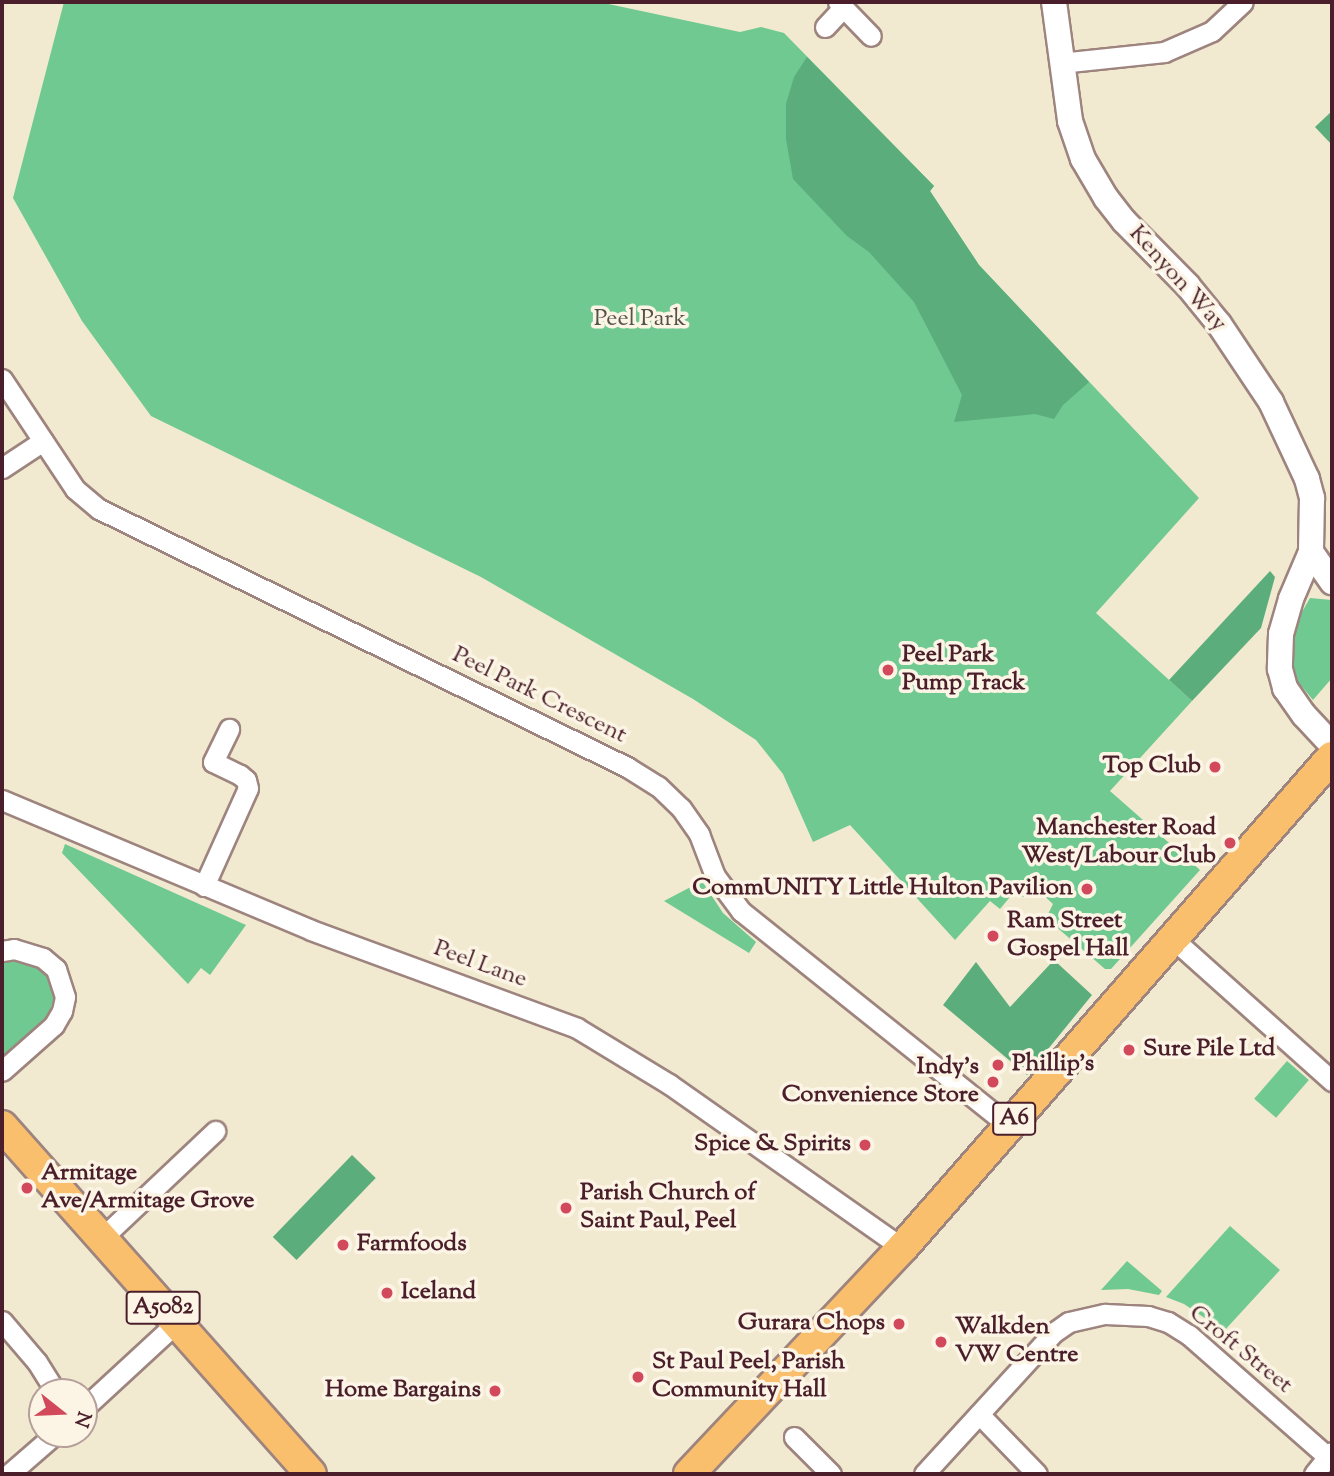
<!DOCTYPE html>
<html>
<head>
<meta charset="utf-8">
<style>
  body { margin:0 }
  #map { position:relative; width:1334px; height:1476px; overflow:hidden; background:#f2ead0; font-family:"Sorts Mill Goudy",serif }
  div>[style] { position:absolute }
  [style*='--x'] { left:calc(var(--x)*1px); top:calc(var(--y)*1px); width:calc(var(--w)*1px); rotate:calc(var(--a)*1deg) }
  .green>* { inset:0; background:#6fc991; transform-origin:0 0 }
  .forest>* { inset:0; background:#5bad7b; transform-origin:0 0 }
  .roads { filter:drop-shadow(2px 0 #9e847e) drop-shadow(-2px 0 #9e847e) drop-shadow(0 2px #9e847e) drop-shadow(0 -2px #9e847e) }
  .minor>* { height:19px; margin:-9.5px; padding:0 9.5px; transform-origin:9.5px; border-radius:9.5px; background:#fff }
  .tertiary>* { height:24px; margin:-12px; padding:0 12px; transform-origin:12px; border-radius:12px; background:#fff }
  .primary>* { height:30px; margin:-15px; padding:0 15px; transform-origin:15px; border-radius:15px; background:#f9bf6d }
  .dots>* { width:19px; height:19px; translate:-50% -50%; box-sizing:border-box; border:4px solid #fcf5e5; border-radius:50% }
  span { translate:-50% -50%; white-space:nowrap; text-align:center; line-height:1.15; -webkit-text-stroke:7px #fcf5e5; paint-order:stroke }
  .shield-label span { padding:2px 5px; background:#fcf5e5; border:2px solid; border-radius:5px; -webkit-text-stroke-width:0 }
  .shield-label { font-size:23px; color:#4a1f2b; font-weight:700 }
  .street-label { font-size:24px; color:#4a1f2b }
  .park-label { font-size:24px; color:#55524a }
  .poi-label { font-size:24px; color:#4a1f2b; font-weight:700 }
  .left { translate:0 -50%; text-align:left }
  .right { translate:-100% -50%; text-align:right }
  .frame { position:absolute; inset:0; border:4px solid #4a1f2b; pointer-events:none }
  .north { position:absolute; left:28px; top:1378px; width:70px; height:70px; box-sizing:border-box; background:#fcf5e5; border:2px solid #b59f9b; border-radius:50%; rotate:108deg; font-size:19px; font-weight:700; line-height:28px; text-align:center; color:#4a1f2b }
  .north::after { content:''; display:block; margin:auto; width:24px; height:32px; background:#d1495b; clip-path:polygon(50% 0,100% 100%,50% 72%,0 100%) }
</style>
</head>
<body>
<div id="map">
  <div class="green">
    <i style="clip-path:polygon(64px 2px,599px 2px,740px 32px,761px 27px,784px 33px,934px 186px,930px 191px,979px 265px,1199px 498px,1096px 613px,1192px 701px,1110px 791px,1200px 870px,1111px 969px,1105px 969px,1046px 918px,1053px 904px,1039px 891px,1023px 897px,1015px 891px,1000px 909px,990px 901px,955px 940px,850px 825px,813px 842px,783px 774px,756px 740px,693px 699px,481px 577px,151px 416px,82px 321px,13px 198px)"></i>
    <i style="clip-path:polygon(1310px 598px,1332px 600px,1332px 678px,1313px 700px,1298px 682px,1290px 653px,1299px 617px)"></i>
    <i style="clip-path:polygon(65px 844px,246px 925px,210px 975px,201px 968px,188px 984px,62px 853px)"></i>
    <i style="clip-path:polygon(702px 881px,723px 913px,756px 942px,749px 953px,664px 901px)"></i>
    <i style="clip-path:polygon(9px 958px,32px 962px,43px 970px,53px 988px,54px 999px,47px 1018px,2px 1060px,2px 960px)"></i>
    <i style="left:1287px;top:1061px;width:29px;height:50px;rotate:41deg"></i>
    <i style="clip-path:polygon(1230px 1226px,1280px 1270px,1224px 1331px,1184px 1304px,1166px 1297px)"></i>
    <i style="clip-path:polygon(1127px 1261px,1162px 1291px,1159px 1295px,1128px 1289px,1101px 1290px)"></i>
  </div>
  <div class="forest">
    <i style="clip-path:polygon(807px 57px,934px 186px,930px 191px,979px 265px,1089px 382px,1063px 405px,1054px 419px,1035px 414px,954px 422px,962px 395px,914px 302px,869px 252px,847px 236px,793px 179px,786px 139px,786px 104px,794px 77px)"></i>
    <i style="clip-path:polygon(1332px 111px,1332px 145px,1315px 127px)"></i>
    <i style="clip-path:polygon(1270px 571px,1275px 577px,1261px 628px,1192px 701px,1169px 680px)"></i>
    <i style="clip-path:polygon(1054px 960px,1092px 995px,1027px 1075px,943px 1005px,976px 962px,1010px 1007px)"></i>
    <i style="left:352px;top:1155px;width:33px;height:114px;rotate:44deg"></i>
  </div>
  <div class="roads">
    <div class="minor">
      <i style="--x:838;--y:2;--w:47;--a:45.9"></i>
      <i style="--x:825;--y:27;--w:26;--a:-47"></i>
      <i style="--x:1060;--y:63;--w:105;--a:-6"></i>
      <i style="--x:1164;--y:52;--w:52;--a:-23.6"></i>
      <i style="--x:1212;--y:31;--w:42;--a:-43.1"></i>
      <i style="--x:2;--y:379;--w:132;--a:56.4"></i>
      <i style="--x:75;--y:489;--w:31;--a:40"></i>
      <i style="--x:99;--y:509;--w:588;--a:26.04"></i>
      <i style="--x:627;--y:767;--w:36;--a:32"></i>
      <i style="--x:658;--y:786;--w:32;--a:44"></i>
      <i style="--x:681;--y:808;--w:32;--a:55"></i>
      <i style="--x:699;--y:834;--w:45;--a:69.1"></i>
      <i style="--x:715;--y:876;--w:44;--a:53.4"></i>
      <i style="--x:741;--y:911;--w:342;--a:38.7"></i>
      <i style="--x:2;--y:468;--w:49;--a:-33.4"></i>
      <i style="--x:2;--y:800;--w:335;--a:22.8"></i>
      <i style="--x:311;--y:930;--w:283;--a:20.2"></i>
      <i style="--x:577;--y:1028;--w:108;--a:31.3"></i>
      <i style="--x:669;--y:1084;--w:285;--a:35.1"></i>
      <i style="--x:204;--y:886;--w:107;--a:-65.8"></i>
      <i style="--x:248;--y:788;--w:8;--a:-104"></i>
      <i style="--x:246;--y:780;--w:8;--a:-140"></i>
      <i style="--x:240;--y:775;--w:30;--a:-154"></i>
      <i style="--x:213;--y:762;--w:37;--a:-64"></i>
      <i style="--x:1172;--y:938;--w:215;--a:41.8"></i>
      <i style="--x:2;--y:951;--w:12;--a:-9"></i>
      <i style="--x:14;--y:949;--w:30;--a:17"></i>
      <i style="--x:43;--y:958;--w:17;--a:40"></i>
      <i style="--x:56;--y:969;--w:29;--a:72"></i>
      <i style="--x:65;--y:997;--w:14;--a:102"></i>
      <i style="--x:62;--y:1011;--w:16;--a:120"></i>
      <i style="--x:54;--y:1025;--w:69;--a:138.5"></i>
      <i style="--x:102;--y:1238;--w:156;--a:-43.4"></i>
      <i style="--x:2;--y:1321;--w:54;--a:49.5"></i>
      <i style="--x:37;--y:1362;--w:36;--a:58"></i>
      <i style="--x:84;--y:1408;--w:125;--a:-42.7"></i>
      <i style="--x:979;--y:1414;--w:83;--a:46"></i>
      <i style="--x:794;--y:1437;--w:52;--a:45"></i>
      <i style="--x:9;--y:1474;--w:61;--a:-41"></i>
      <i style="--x:924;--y:1474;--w:191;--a:-47.5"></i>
      <i style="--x:1053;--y:1333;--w:19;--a:-35"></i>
      <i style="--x:1069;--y:1322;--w:37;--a:-13"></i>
      <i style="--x:1105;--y:1314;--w:43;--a:2.7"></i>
      <i style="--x:1148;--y:1316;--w:21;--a:17"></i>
      <i style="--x:1168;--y:1322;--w:25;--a:32"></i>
      <i style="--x:1189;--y:1335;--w:185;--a:41.3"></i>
      <i style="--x:1314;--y:1474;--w:28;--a:-51"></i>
    </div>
    <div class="tertiary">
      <i style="--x:1054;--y:2;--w:120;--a:82.3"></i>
      <i style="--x:1070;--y:121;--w:40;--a:71.1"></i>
      <i style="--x:1083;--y:159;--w:45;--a:59.5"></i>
      <i style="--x:1106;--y:198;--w:29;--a:52"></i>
      <i style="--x:1124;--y:221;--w:91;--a:45.4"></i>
      <i style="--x:1188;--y:286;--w:49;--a:50.8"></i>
      <i style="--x:1219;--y:324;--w:94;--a:56.3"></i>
      <i style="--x:1271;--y:402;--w:85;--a:64.9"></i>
      <i style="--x:1307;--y:479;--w:20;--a:75"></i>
      <i style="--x:1312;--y:498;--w:54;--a:91.1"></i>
      <i style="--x:1311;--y:552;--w:51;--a:113.1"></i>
      <i style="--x:1291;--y:599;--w:36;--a:106"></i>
      <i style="--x:1281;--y:634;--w:35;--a:92"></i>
      <i style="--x:1280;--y:669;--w:20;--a:75"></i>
      <i style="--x:1285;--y:688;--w:33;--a:55"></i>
      <i style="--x:1304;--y:715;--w:41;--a:47"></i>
      <i style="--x:1311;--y:552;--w:37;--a:55"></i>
    </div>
    <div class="primary">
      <i style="--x:2;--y:1126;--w:465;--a:48.4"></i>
      <i style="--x:689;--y:1474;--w:313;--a:-46.7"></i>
      <i style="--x:904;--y:1246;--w:650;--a:-48.81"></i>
    </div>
  </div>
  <div class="dots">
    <i style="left:888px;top:670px;background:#d1495b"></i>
    <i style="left:1215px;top:767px;background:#d1495b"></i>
    <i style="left:1230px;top:843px;background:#d1495b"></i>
    <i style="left:1087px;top:889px;background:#d1495b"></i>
    <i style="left:993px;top:936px;background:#d1495b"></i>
    <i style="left:1129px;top:1050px;background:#d1495b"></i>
    <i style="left:998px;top:1065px;background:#d1495b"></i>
    <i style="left:993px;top:1082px;background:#d1495b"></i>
    <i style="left:865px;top:1145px;background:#d1495b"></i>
    <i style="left:27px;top:1188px;background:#d1495b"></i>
    <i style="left:566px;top:1208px;background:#d1495b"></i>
    <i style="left:343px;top:1245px;background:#d1495b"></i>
    <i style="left:387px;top:1293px;background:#d1495b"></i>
    <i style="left:899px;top:1324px;background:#d1495b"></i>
    <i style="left:941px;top:1342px;background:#d1495b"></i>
    <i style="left:638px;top:1377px;background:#d1495b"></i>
    <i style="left:495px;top:1391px;background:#d1495b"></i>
  </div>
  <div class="shield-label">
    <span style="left:1014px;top:1119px">A6</span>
    <span style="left:163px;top:1308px">A5082</span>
  </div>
  <div class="street-label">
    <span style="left:1177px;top:279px;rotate:48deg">Kenyon Way</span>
    <span style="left:539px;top:696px;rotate:26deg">Peel Park Crescent</span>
    <span style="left:480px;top:965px;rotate:20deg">Peel Lane</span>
    <span style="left:1240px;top:1350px;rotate:39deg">Croft Street</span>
  </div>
  <div class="park-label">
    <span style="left:640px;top:320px">Peel Park</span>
  </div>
  <div class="poi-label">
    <span class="left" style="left:902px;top:670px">Peel Park<br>Pump Track</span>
    <span class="right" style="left:1201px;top:767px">Top Club</span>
    <span class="right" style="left:1216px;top:843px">Manchester Road<br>West/Labour Club</span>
    <span class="right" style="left:1073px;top:889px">CommUNITY Little Hulton Pavilion</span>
    <span class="left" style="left:1007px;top:936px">Ram Street<br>Gospel Hall</span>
    <span class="left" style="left:1143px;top:1050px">Sure Pile Ltd</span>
    <span class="left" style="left:1012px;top:1065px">Phillip's</span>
    <span class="right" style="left:979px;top:1082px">Indy's<br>Convenience Store</span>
    <span class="right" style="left:851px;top:1145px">Spice &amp; Spirits</span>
    <span class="left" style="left:41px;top:1188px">Armitage<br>Ave/Armitage Grove</span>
    <span class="left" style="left:580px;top:1208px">Parish Church of<br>Saint Paul, Peel</span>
    <span class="left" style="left:357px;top:1245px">Farmfoods</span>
    <span class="left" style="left:401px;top:1293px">Iceland</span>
    <span class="right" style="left:885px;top:1324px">Gurara Chops</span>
    <span class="left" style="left:955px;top:1342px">Walkden<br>VW Centre</span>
    <span class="left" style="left:652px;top:1377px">St Paul Peel, Parish<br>Community Hall</span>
    <span class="right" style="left:481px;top:1391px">Home Bargains</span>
  </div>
  <div class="frame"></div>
  <div class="north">N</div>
</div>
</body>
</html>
